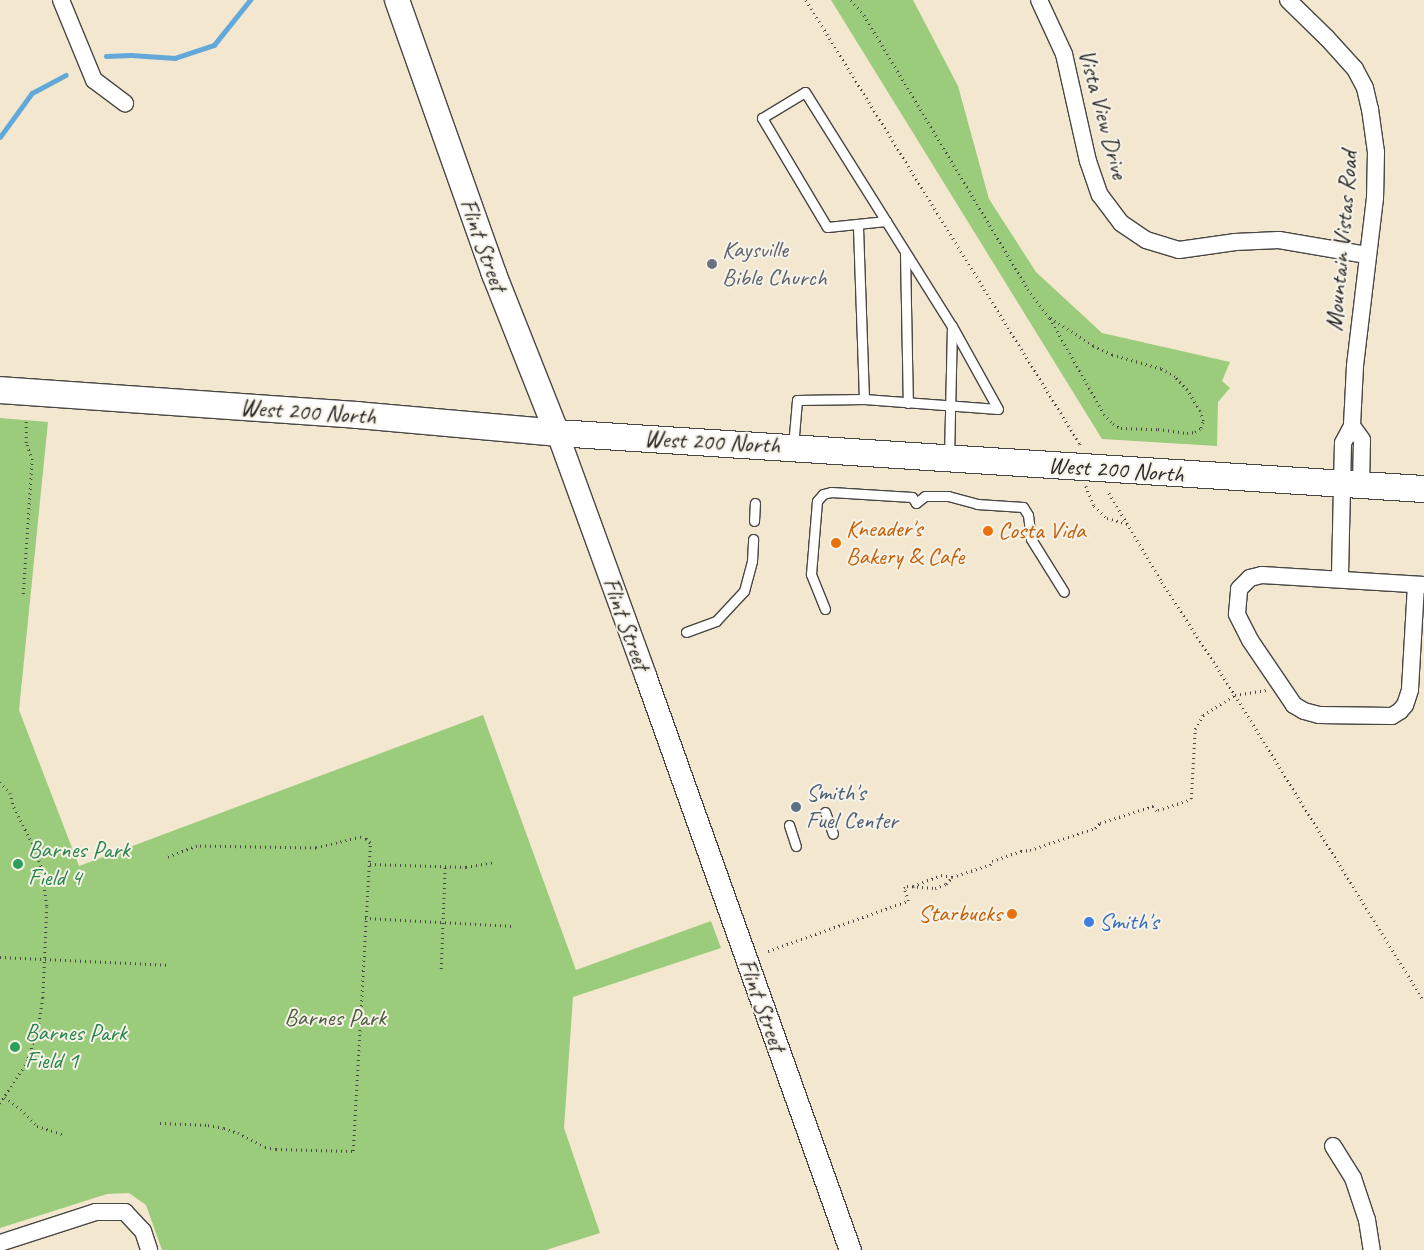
<!DOCTYPE html>
<html>
<head>
<meta charset="utf-8">
<style>
  body { margin:0 }
  #map { position:relative; width:1424px; height:1250px; overflow:hidden; background:#f3e7d0; font-family:Caveat,sans-serif }
  div>[style] { position:absolute }
  [style*='--x'] { left:calc(var(--x)*1px); top:calc(var(--y)*1px); width:calc(var(--w)*1px); rotate:calc(var(--a)*1deg) }
  .green>* { inset:0; background:#9bcc7b }
  .stream>* { height:4.5px; margin:-2.25px; padding:0 2.25px; transform-origin:2.25px; border-radius:2.25px; background:#62a9d9 }
  .path>* { height:2.5px; margin-top:-1.25px; transform-origin:0; background:repeating-linear-gradient(90deg,#494744 0 1px,transparent 0 5px) }
  .roads { filter:drop-shadow(1px 0 #494744) drop-shadow(-1px 0 #494744) drop-shadow(0 1px #494744) drop-shadow(0 -1px #494744) }
  .service>* { height:9px; margin:-4.5px; padding:0 4.5px; transform-origin:4.5px; border-radius:4.5px; background:#fff }
  .minor>* { height:16px; margin:-8px; padding:0 8px; transform-origin:8px; border-radius:8px; background:#fff }
  .tertiary>* { height:21px; margin:-10.5px; padding:0 10.5px; transform-origin:10.5px; border-radius:10.5px; background:#fff }
  .secondary>* { height:24px; margin:-12px; padding:0 12px; transform-origin:12px; border-radius:12px; background:#fff }
  .primary>* { height:26px; margin:-13px; padding:0 13px; transform-origin:13px; border-radius:13px; background:#fff }
  .dots>* { width:14px; height:14px; translate:-50% -50%; box-sizing:border-box; border:2px solid #f7f3e8; border-radius:50% }
  span { translate:-50% -50%; white-space:nowrap; text-align:center; line-height:1.15; -webkit-text-stroke:4px #f7f3e8; paint-order:stroke }
  .street-label { font-size:24px; color:#2b2b2b }
  .worship-label { font-size:24px; color:#5b616d }
  .left { translate:0 -50%; text-align:left }
  .food-label { font-size:24px; color:#c56008 }
  .right { translate:-100% -50%; text-align:right }
  .service-label { font-size:24px; color:#4e5e75 }
  .leisure-label { font-size:24px; color:#27864d }
  .shop-label { font-size:24px; color:#366cbe }
  .park-label { font-size:24px; color:#4d5b43 }
</style>
</head>
<body>
<div id="map">
  <div class="green">
    <i style="clip-path:polygon(831px 0,913px 0,958px 86px,989px 199px,1036px 272px,1102px 333px,1230px 362px,1222px 381px,1230px 388px,1218px 402px,1217px 446px,1102px 439px)"></i>
    <i style="clip-path:polygon(0 418px,48px 422px,19px 710px,79px 866px,483px 715px,576px 970px,711px 921px,721px 948px,573px 997px,564px 1128px,600px 1233px,546px 1250px,162px 1250px,146px 1205px,129px 1193px,107px 1194px,0 1228px)"></i>
  </div>
  <div class="stream">
    <i style="--x:106;--y:56;--w:25;--a:-2"></i>
    <i style="--x:131;--y:55;--w:44;--a:3.9"></i>
    <i style="--x:175;--y:58;--w:41;--a:-18.4"></i>
    <i style="--x:214;--y:45;--w:58;--a:-51.3"></i>
    <i style="--x:0;--y:137;--w:54;--a:-54"></i>
    <i style="--x:32;--y:93;--w:38;--a:-28"></i>
  </div>
  <div class="path">
    <i style="--x:806;--y:0;--w:522;--a:58.32"></i>
    <i style="--x:1080;--y:444;--w:4;--a:76"></i>
    <i style="--x:851;--y:0;--w:20;--a:49"></i>
    <i style="--x:864;--y:15;--w:319;--a:59.1"></i>
    <i style="--x:1028;--y:289;--w:36;--a:53"></i>
    <i style="--x:1050;--y:318;--w:110;--a:60.6"></i>
    <i style="--x:1104;--y:414;--w:13;--a:48"></i>
    <i style="--x:1113;--y:424;--w:9;--a:27"></i>
    <i style="--x:1121;--y:428;--w:37;--a:2"></i>
    <i style="--x:1158;--y:429;--w:29;--a:8"></i>
    <i style="--x:1187;--y:433;--w:8;--a:-7"></i>
    <i style="--x:1195;--y:432;--w:7;--a:-34"></i>
    <i style="--x:1201;--y:428;--w:7;--a:-74"></i>
    <i style="--x:1203;--y:421;--w:10;--a:-107"></i>
    <i style="--x:1200;--y:411;--w:25;--a:-122"></i>
    <i style="--x:1187;--y:390;--w:18;--a:-133"></i>
    <i style="--x:1175;--y:377;--w:16;--a:-150"></i>
    <i style="--x:1161;--y:369;--w:51;--a:-164.1"></i>
    <i style="--x:1112;--y:355;--w:21;--a:-155"></i>
    <i style="--x:1093;--y:346;--w:51;--a:-146.9"></i>
    <i style="--x:1086;--y:486;--w:22;--a:68"></i>
    <i style="--x:1094;--y:506;--w:18;--a:43"></i>
    <i style="--x:1107;--y:518;--w:22;--a:16"></i>
    <i style="--x:1109;--y:493;--w:104;--a:59.2"></i>
    <i style="--x:1162;--y:582;--w:135;--a:57.1"></i>
    <i style="--x:1235;--y:695;--w:360;--a:58.3"></i>
    <i style="--x:23;--y:594;--w:134;--a:-86.2"></i>
    <i style="--x:32;--y:460;--w:18;--a:-109"></i>
    <i style="--x:26;--y:443;--w:22;--a:-90"></i>
    <i style="--x:0;--y:782;--w:15;--a:48"></i>
    <i style="--x:10;--y:793;--w:15;--a:74"></i>
    <i style="--x:14;--y:807;--w:49;--a:63.4"></i>
    <i style="--x:36;--y:851;--w:20;--a:72"></i>
    <i style="--x:42;--y:870;--w:37;--a:82"></i>
    <i style="--x:47;--y:907;--w:91;--a:92.5"></i>
    <i style="--x:43;--y:998;--w:26;--a:99"></i>
    <i style="--x:39;--y:1024;--w:39;--a:107"></i>
    <i style="--x:28;--y:1061;--w:51;--a:123.1"></i>
    <i style="--x:1158;--y:810;--w:35;--a:-18"></i>
    <i style="--x:1191;--y:799;--w:70;--a:-86.7"></i>
    <i style="--x:1195;--y:729;--w:16;--a:-60"></i>
    <i style="--x:1203;--y:715;--w:38;--a:-32"></i>
    <i style="--x:1235;--y:695;--w:32;--a:-9"></i>
    <i style="--x:370;--y:864;--w:96;--a:1.8"></i>
    <i style="--x:466;--y:867;--w:28;--a:-10"></i>
    <i style="--x:913;--y:886;--w:30;--a:-21"></i>
    <i style="--x:941;--y:875;--w:11;--a:10"></i>
    <i style="--x:365;--y:918;--w:150;--a:3.1"></i>
    <i style="--x:768;--y:951;--w:149;--a:-19.7"></i>
    <i style="--x:908;--y:901;--w:14;--a:-107"></i>
    <i style="--x:904;--y:888;--w:4;--a:-34"></i>
    <i style="--x:907;--y:886;--w:28;--a:4"></i>
    <i style="--x:935;--y:888;--w:12;--a:-20"></i>
    <i style="--x:946;--y:884;--w:9;--a:-49"></i>
    <i style="--x:952;--y:877;--w:40;--a:-18"></i>
    <i style="--x:990;--y:865;--w:4;--a:-63"></i>
    <i style="--x:992;--y:861;--w:31;--a:-19"></i>
    <i style="--x:1021;--y:851;--w:9;--a:-6"></i>
    <i style="--x:1030;--y:850;--w:69;--a:-18.7"></i>
    <i style="--x:1095;--y:828;--w:7;--a:-45"></i>
    <i style="--x:1100;--y:823;--w:56;--a:-17.8"></i>
    <i style="--x:1153;--y:806;--w:8;--a:50"></i>
    <i style="--x:0;--y:957;--w:167;--a:2.7"></i>
    <i style="--x:441;--y:969;--w:102;--a:-87.8"></i>
    <i style="--x:5;--y:1097;--w:20;--a:37"></i>
    <i style="--x:21;--y:1109;--w:23;--a:47"></i>
    <i style="--x:37;--y:1126;--w:28;--a:18"></i>
    <i style="--x:160;--y:1123;--w:48;--a:2.4"></i>
    <i style="--x:208;--y:1125;--w:16;--a:11"></i>
    <i style="--x:224;--y:1128;--w:15;--a:20"></i>
    <i style="--x:238;--y:1133;--w:30;--a:27"></i>
    <i style="--x:265;--y:1147;--w:11;--a:10"></i>
    <i style="--x:276;--y:1149;--w:77;--a:1.5"></i>
    <i style="--x:353;--y:1151;--w:308;--a:-86.8"></i>
    <i style="--x:370;--y:843;--w:6;--a:-135"></i>
    <i style="--x:366;--y:839;--w:5;--a:-158"></i>
    <i style="--x:361;--y:837;--w:46;--a:166.3"></i>
    <i style="--x:316;--y:848;--w:119;--a:-179"></i>
    <i style="--x:197;--y:846;--w:31;--a:159"></i>
  </div>
  <div class="roads">
    <div class="service">
      <i style="--x:886;--y:221;--w:59;--a:174.2"></i>
      <i style="--x:827;--y:227;--w:127;--a:-120.8"></i>
      <i style="--x:762;--y:118;--w:50;--a:-31.2"></i>
      <i style="--x:805;--y:92;--w:276;--a:57.9"></i>
      <i style="--x:952;--y:326;--w:129;--a:91.3"></i>
      <i style="--x:905;--y:253;--w:150;--a:88.9"></i>
      <i style="--x:864;--y:399;--w:134;--a:4.3"></i>
      <i style="--x:998;--y:409;--w:95;--a:-119"></i>
      <i style="--x:793;--y:447;--w:47;--a:-85.1"></i>
      <i style="--x:797;--y:400;--w:67;--a:-0.9"></i>
      <i style="--x:864;--y:399;--w:173;--a:-92"></i>
      <i style="--x:754;--y:521;--w:18;--a:-87"></i>
      <i style="--x:825;--y:609;--w:38;--a:-112"></i>
      <i style="--x:811;--y:574;--w:73;--a:-85.3"></i>
      <i style="--x:817;--y:501;--w:9;--a:-49"></i>
      <i style="--x:823;--y:494;--w:8;--a:-14"></i>
      <i style="--x:831;--y:492;--w:81;--a:3.5"></i>
      <i style="--x:912;--y:497;--w:7;--a:56"></i>
      <i style="--x:916;--y:503;--w:11;--a:-38"></i>
      <i style="--x:925;--y:496;--w:23;--a:0"></i>
      <i style="--x:948;--y:496;--w:30;--a:15"></i>
      <i style="--x:977;--y:504;--w:46;--a:3.7"></i>
      <i style="--x:1023;--y:507;--w:9;--a:58"></i>
      <i style="--x:1028;--y:515;--w:24;--a:83"></i>
      <i style="--x:1031;--y:539;--w:62;--a:58.1"></i>
      <i style="--x:686;--y:632;--w:32;--a:-20"></i>
      <i style="--x:716;--y:621;--w:41;--a:-47"></i>
      <i style="--x:744;--y:591;--w:31;--a:-75"></i>
      <i style="--x:752;--y:561;--w:22;--a:-87"></i>
      <i style="--x:825;--y:812;--w:23;--a:70"></i>
      <i style="--x:789;--y:825;--w:22;--a:72"></i>
    </div>
    <div class="minor">
      <i style="--x:61;--y:0;--w:87;--a:67.6"></i>
      <i style="--x:94;--y:80;--w:39;--a:37"></i>
      <i style="--x:1039;--y:0;--w:60;--a:65.2"></i>
      <i style="--x:1064;--y:54;--w:110;--a:77.4"></i>
      <i style="--x:1088;--y:161;--w:36;--a:71"></i>
      <i style="--x:1100;--y:195;--w:35;--a:53"></i>
      <i style="--x:1121;--y:223;--w:30;--a:34"></i>
      <i style="--x:1146;--y:240;--w:34;--a:17"></i>
      <i style="--x:1179;--y:250;--w:57;--a:-8.1"></i>
      <i style="--x:1235;--y:242;--w:44;--a:-2.6"></i>
      <i style="--x:1279;--y:240;--w:89;--a:9.7"></i>
      <i style="--x:1288;--y:0;--w:54;--a:44.3"></i>
      <i style="--x:1327;--y:38;--w:42;--a:47.9"></i>
      <i style="--x:1355;--y:69;--w:21;--a:62"></i>
      <i style="--x:1365;--y:88;--w:22;--a:77"></i>
      <i style="--x:1370;--y:109;--w:43;--a:82.1"></i>
      <i style="--x:1376;--y:152;--w:46;--a:91.2"></i>
      <i style="--x:1375;--y:198;--w:169;--a:96.8"></i>
      <i style="--x:1355;--y:366;--w:60;--a:92.9"></i>
      <i style="--x:1352;--y:426;--w:19;--a:118"></i>
      <i style="--x:1343;--y:443;--w:135;--a:91.3"></i>
      <i style="--x:1352;--y:426;--w:17;--a:54"></i>
      <i style="--x:1362;--y:440;--w:45;--a:91.3"></i>
      <i style="--x:1416;--y:585;--w:105;--a:93.3"></i>
      <i style="--x:1410;--y:690;--w:16;--a:108"></i>
      <i style="--x:1405;--y:705;--w:8;--a:130"></i>
      <i style="--x:1400;--y:711;--w:9;--a:148"></i>
      <i style="--x:1392;--y:716;--w:73;--a:-179.2"></i>
      <i style="--x:1319;--y:715;--w:16;--a:-165"></i>
      <i style="--x:1304;--y:711;--w:12;--a:-149"></i>
      <i style="--x:1294;--y:705;--w:78;--a:-124.1"></i>
      <i style="--x:1250;--y:640;--w:29;--a:-117"></i>
      <i style="--x:1237;--y:614;--w:25;--a:-85"></i>
      <i style="--x:1239;--y:589;--w:16;--a:-45"></i>
      <i style="--x:1250;--y:578;--w:12;--a:-14"></i>
      <i style="--x:1262;--y:575;--w:162;--a:3.5"></i>
      <i style="--x:1333;--y:1146;--w:38;--a:58"></i>
      <i style="--x:1353;--y:1178;--w:44;--a:71.6"></i>
      <i style="--x:1367;--y:1220;--w:30;--a:81"></i>
      <i style="--x:0;--y:1243;--w:101;--a:-17.9"></i>
      <i style="--x:96;--y:1212;--w:29;--a:0"></i>
      <i style="--x:125;--y:1212;--w:26;--a:47"></i>
      <i style="--x:143;--y:1231;--w:20;--a:72"></i>
    </div>
    <div class="tertiary">
      <i style="--x:557;--y:433;--w:258;--a:70"></i>
      <i style="--x:645;--y:675;--w:610;--a:70.38"></i>
    </div>
    <div class="secondary">
      <i style="--x:397;--y:0;--w:291;--a:70.5"></i>
      <i style="--x:494;--y:274;--w:171;--a:68.4"></i>
    </div>
    <div class="primary">
      <i style="--x:0;--y:390;--w:358;--a:4"></i>
      <i style="--x:357;--y:415;--w:201;--a:5.1"></i>
      <i style="--x:557;--y:433;--w:869;--a:3.7"></i>
    </div>
  </div>
  <div class="dots">
    <i style="left:712px;top:264px;background:#6b7280"></i>
    <i style="left:988px;top:531px;background:#e8710a"></i>
    <i style="left:836px;top:543px;background:#e8710a"></i>
    <i style="left:796px;top:807px;background:#5c6f8a"></i>
    <i style="left:18px;top:864px;background:#2e9e5b"></i>
    <i style="left:1012px;top:914px;background:#e8710a"></i>
    <i style="left:1089px;top:922px;background:#3f7fe0"></i>
    <i style="left:15px;top:1047px;background:#2e9e5b"></i>
  </div>
  <div class="street-label">
    <span style="left:1103px;top:114px;rotate:75deg">Vista View Drive</span>
    <span style="left:1342px;top:241px;rotate:-85deg">Mountain Vistas Road</span>
    <span style="left:483px;top:245px;rotate:70deg">Flint Street</span>
    <span style="left:308px;top:412px;rotate:4deg">West 200 North</span>
    <span style="left:712px;top:442px;rotate:3deg">West 200 North</span>
    <span style="left:1116px;top:470px;rotate:4deg">West 200 North</span>
    <span style="left:626px;top:624px;rotate:70deg">Flint Street</span>
    <span style="left:762px;top:1005px;rotate:70deg">Flint Street</span>
  </div>
  <div class="worship-label">
    <span class="left" style="left:722px;top:264px">Kaysville<br>Bible Church</span>
  </div>
  <div class="food-label">
    <span class="left" style="left:846px;top:543px">Kneader's<br>Bakery &amp; Cafe</span>
    <span class="left" style="left:998px;top:531px">Costa Vida</span>
    <span class="right" style="left:1002px;top:914px">Starbucks</span>
  </div>
  <div class="service-label">
    <span class="left" style="left:806px;top:807px">Smith's<br>Fuel Center</span>
  </div>
  <div class="leisure-label">
    <span class="left" style="left:28px;top:864px">Barnes Park<br>Field 4</span>
    <span class="left" style="left:25px;top:1047px">Barnes Park<br>Field 1</span>
  </div>
  <div class="shop-label">
    <span class="left" style="left:1099px;top:922px">Smith's</span>
  </div>
  <div class="park-label">
    <span style="left:335px;top:1018px">Barnes Park</span>
  </div>
</div>
</body>
</html>
